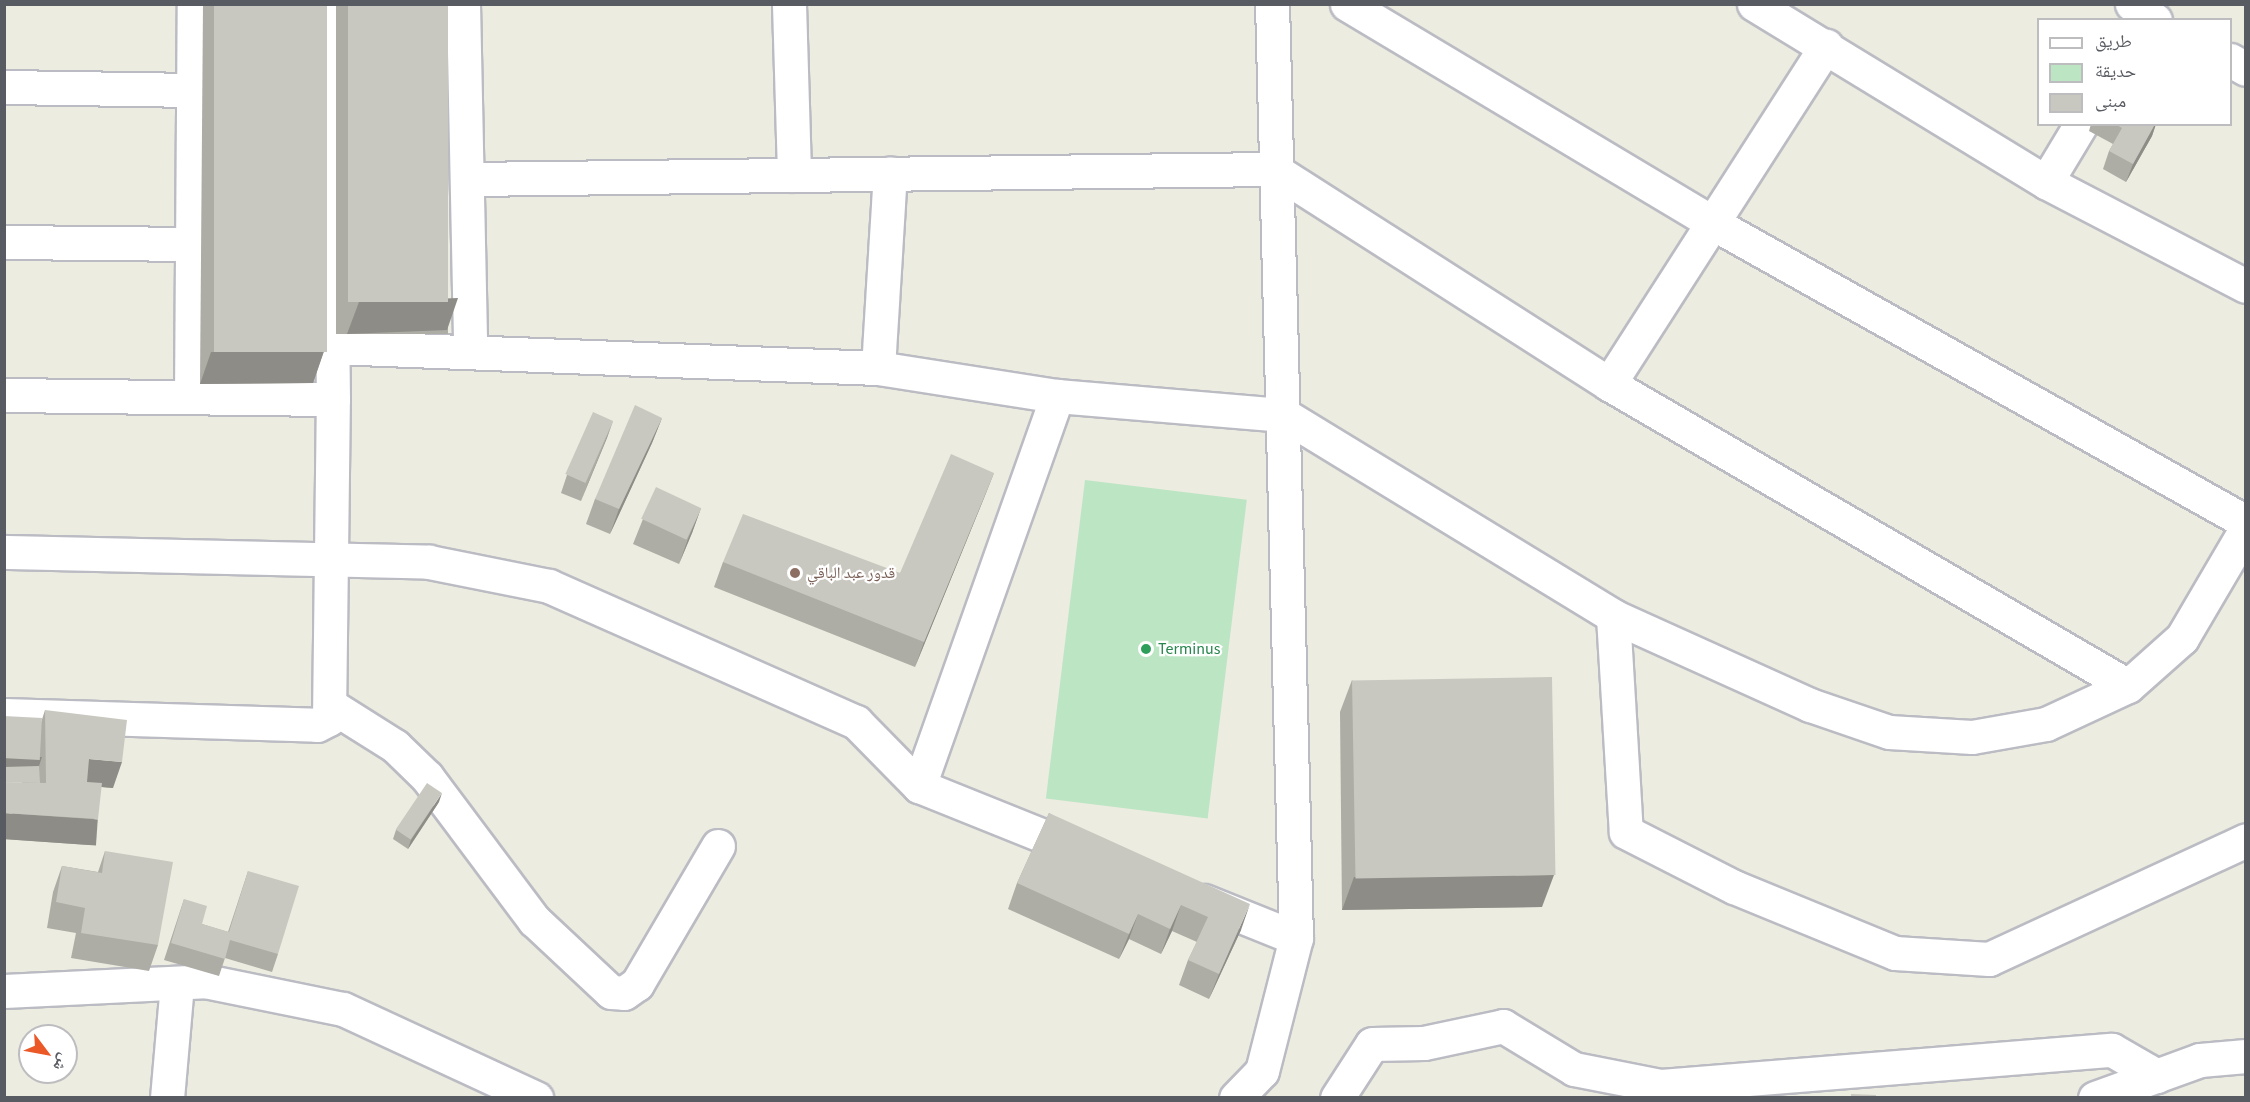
<!DOCTYPE html>
<html>
<head>
<meta charset="utf-8">
<style>
  body { margin:0 }
  #map { position:relative; width:2250px; height:1102px; overflow:hidden; background:#edece0; font-family:"Source Sans 3","Noto Naskh Arabic",sans-serif }
  div>[style] { position:absolute }
  [style*='--x'] { left:calc(var(--x)*1px); top:calc(var(--y)*1px); width:calc(var(--w)*1px); rotate:calc(var(--a)*1deg) }
  .green>* { inset:0; background:#bce5c3; transform-origin:0 0 }
  .roads { filter:drop-shadow(2px 0 #bbbcc3) drop-shadow(-2px 0 #bbbcc3) drop-shadow(0 2px #bbbcc3) drop-shadow(0 -2px #bbbcc3) }
  .minor>* { height:33px; margin:-16.5px; padding:0 16.5px; transform-origin:16.5px; border-radius:16.5px; background:#fff }
  .wall>* { inset:0; background:#adaca5; transform-origin:0 0 }
  .shaded-wall>* { inset:0; background:#8d8c86; transform-origin:0 0 }
  .building>* { inset:0; background:#c9c8c0; transform-origin:0 0 }
  .dots>* { width:16px; height:16px; translate:-50% -50%; box-sizing:border-box; border:3px solid #fff; border-radius:50% }
  span { translate:-50% -50%; white-space:nowrap; text-align:center; line-height:1.15; -webkit-text-stroke:4.5px #fff; paint-order:stroke }
  .education-label { font-size:16px; color:#785e54 }
  .left { translate:0 -50%; text-align:left }
  .leisure-label { font-size:16px; color:#27864d }
  .frame { position:absolute; inset:0; border:6px solid #595b62; pointer-events:none }
  .legend { position:absolute; left:2037px; top:18px; width:195px; height:108px; box-sizing:border-box; background:#fff; border:2px solid #bdbdc0; margin:0; padding:8px 10px; list-style:none; font-size:18px; color:#595b62 }
  .legend li { display:flex; align-items:center; gap:12px; height:30px }
  .legend b { width:30px; border:2px solid #bdbdc0 }
  .north { position:absolute; left:18px; top:1024px; width:60px; height:60px; box-sizing:border-box; background:#fff; border:2px solid #bdbdc0; border-radius:50%; rotate:122deg; font-size:16px; font-weight:700; line-height:24px; text-align:center; color:#595b62 }
  .north::after { content:''; display:block; margin:auto; width:21px; height:27px; background:#eb5928; clip-path:polygon(50% 0,100% 100%,50% 72%,0 100%) }
</style>
</head>
<body>
<div id="map">
  <div class="green">
    <i style="left:1085px;top:480px;width:163px;height:321px;rotate:7deg"></i>
  </div>
  <div class="roads">
    <div class="minor">
      <i style="--x:463;--y:4;--w:347;--a:88.8"></i>
      <i style="--x:789;--y:4;--w:171;--a:88.3"></i>
      <i style="--x:1347;--y:4;--w:422;--a:30.9"></i>
      <i style="--x:1709;--y:221;--w:616;--a:29.27"></i>
      <i style="--x:1754;--y:4;--w:342;--a:31.4"></i>
      <i style="--x:2046;--y:182;--w:225;--a:27.5"></i>
      <i style="--x:2132;--y:4;--w:28;--a:35"></i>
      <i style="--x:2230;--y:60;--w:18;--a:29"></i>
      <i style="--x:4;--y:87;--w:189;--a:0.9"></i>
      <i style="--x:467;--y:179;--w:806;--a:-0.71"></i>
      <i style="--x:1273;--y:169;--w:399;--a:32.6"></i>
      <i style="--x:1609;--y:384;--w:600;--a:30.19"></i>
      <i style="--x:2046;--y:182;--w:68;--a:-58.9"></i>
      <i style="--x:4;--y:242;--w:188;--a:0.6"></i>
      <i style="--x:333;--y:347;--w:545;--a:2.21"></i>
      <i style="--x:878;--y:368;--w:181;--a:8.9"></i>
      <i style="--x:1057;--y:396;--w:228;--a:4.8"></i>
      <i style="--x:1284;--y:415;--w:386;--a:31.4"></i>
      <i style="--x:1613;--y:616;--w:216;--a:24.3"></i>
      <i style="--x:1810;--y:705;--w:83;--a:18.9"></i>
      <i style="--x:1889;--y:732;--w:83;--a:3.4"></i>
      <i style="--x:1972;--y:737;--w:75;--a:-10"></i>
      <i style="--x:2046;--y:724;--w:90;--a:-24.9"></i>
      <i style="--x:2128;--y:686;--w:72;--a:-41.6"></i>
      <i style="--x:2182;--y:638;--w:126;--a:-59.6"></i>
      <i style="--x:878;--y:368;--w:195;--a:-86.5"></i>
      <i style="--x:1609;--y:384;--w:402;--a:-57.3"></i>
      <i style="--x:4;--y:395;--w:329;--a:0.7"></i>
      <i style="--x:191;--y:397;--w:393;--a:-89.6"></i>
      <i style="--x:4;--y:552;--w:425;--a:1.3"></i>
      <i style="--x:429;--y:562;--w:122;--a:11.3"></i>
      <i style="--x:549;--y:586;--w:336;--a:23.9"></i>
      <i style="--x:856;--y:722;--w:90;--a:45.5"></i>
      <i style="--x:919;--y:786;--w:175;--a:21.9"></i>
      <i style="--x:1613;--y:616;--w:216;--a:86.6"></i>
      <i style="--x:1626;--y:832;--w:121;--a:27"></i>
      <i style="--x:1734;--y:887;--w:174;--a:22.3"></i>
      <i style="--x:1895;--y:953;--w:94;--a:3.7"></i>
      <i style="--x:1989;--y:959;--w:283;--a:-24.8"></i>
      <i style="--x:333;--y:707;--w:73;--a:32.2"></i>
      <i style="--x:395;--y:746;--w:45;--a:44.1"></i>
      <i style="--x:427;--y:777;--w:179;--a:53.2"></i>
      <i style="--x:534;--y:920;--w:105;--a:43.1"></i>
      <i style="--x:611;--y:992;--w:13;--a:4"></i>
      <i style="--x:624;--y:993;--w:16;--a:-35"></i>
      <i style="--x:637;--y:984;--w:160;--a:-59.6"></i>
      <i style="--x:4;--y:715;--w:313;--a:1.8"></i>
      <i style="--x:317;--y:725;--w:13;--a:-27"></i>
      <i style="--x:329;--y:719;--w:320;--a:-89.3"></i>
      <i style="--x:333;--y:399;--w:395;--a:-90.7"></i>
      <i style="--x:919;--y:786;--w:414;--a:-70.5"></i>
      <i style="--x:1204;--y:901;--w:99;--a:21.9"></i>
      <i style="--x:4;--y:991;--w:201;--a:-2.8"></i>
      <i style="--x:205;--y:981;--w:141;--a:11.5"></i>
      <i style="--x:343;--y:1009;--w:213;--a:24.8"></i>
      <i style="--x:167;--y:1098;--w:115;--a:-85"></i>
      <i style="--x:1236;--y:1098;--w:37;--a:-46"></i>
      <i style="--x:1262;--y:1071;--w:137;--a:-75.7"></i>
      <i style="--x:1296;--y:938;--w:934;--a:-91.47"></i>
      <i style="--x:1337;--y:1098;--w:64;--a:-57.1"></i>
      <i style="--x:1372;--y:1044;--w:52;--a:-1.1"></i>
      <i style="--x:1424;--y:1043;--w:81;--a:-12.1"></i>
      <i style="--x:1503;--y:1026;--w:83;--a:31.2"></i>
      <i style="--x:1574;--y:1069;--w:89;--a:11.1"></i>
      <i style="--x:1661;--y:1086;--w:452;--a:-4.6"></i>
      <i style="--x:2112;--y:1050;--w:52;--a:30"></i>
      <i style="--x:2095;--y:1098;--w:112;--a:-19.9"></i>
      <i style="--x:2200;--y:1060;--w:46;--a:-5"></i>
    </div>
  </div>
  <div class="wall">
    <i style="clip-path:polygon(203px 4px,327px 4px,324px 351px,313px 383px,200px 384px)"></i>
    <i style="left:336px;top:4px;width:112px;height:330px"></i>
    <i style="clip-path:polygon(2091px 124px,2156px 124px,2152px 136px,2126px 182px,2103px 169px,2109px 151px,2113px 144px,2089px 131px)"></i>
    <i style="clip-path:polygon(662px 418px,652px 443px,610px 534px,586px 524px,595px 499px)"></i>
    <i style="clip-path:polygon(613px 421px,581px 501px,561px 493px,567px 475px)"></i>
    <i style="clip-path:polygon(994px 473px,984px 498px,915px 667px,714px 587px,723px 562px,900px 573px)"></i>
    <i style="clip-path:polygon(701px 508px,692px 533px,679px 564px,633px 544px,643px 519px)"></i>
    <i style="clip-path:polygon(1352px 680px,1542px 907px,1342px 910px,1340px 712px)"></i>
    <i style="clip-path:polygon(45px 710px,113px 788px,101px 787px,89px 845px,4px 839px)"></i>
    <i style="clip-path:polygon(439px 802px,408px 849px,393px 839px,396px 830px)"></i>
    <i style="clip-path:polygon(1049px 813px,1241px 930px,1209px 999px,1179px 985px,1188px 960px,1197px 942px,1172px 931px,1161px 954px,1129px 939px,1119px 959px,1008px 909px,1017px 883px)"></i>
    <i style="clip-path:polygon(105px 851px,158px 945px,149px 971px,71px 958px,76px 933px,47px 928px,53px 892px,62px 866px,98px 872px)"></i>
    <i style="clip-path:polygon(248px 871px,278px 954px,272px 972px,225px 958px,219px 976px,164px 960px,184px 899px,202px 924px,228px 932px)"></i>
  </div>
  <div class="shaded-wall">
    <i style="clip-path:polygon(2155px 124px,2156px 124px,2152px 136px,2126px 182px,2133px 164px)"></i>
    <i style="clip-path:polygon(458px 298px,447px 330px,347px 334px,359px 302px)"></i>
    <i style="clip-path:polygon(324px 351px,313px 383px,200px 384px,211px 352px)"></i>
    <i style="clip-path:polygon(662px 418px,652px 443px,610px 534px,619px 509px)"></i>
    <i style="clip-path:polygon(613px 421px,607px 438px,581px 501px,588px 483px)"></i>
    <i style="clip-path:polygon(994px 473px,984px 498px,915px 667px,924px 642px)"></i>
    <i style="clip-path:polygon(701px 508px,692px 533px,679px 564px,688px 539px)"></i>
    <i style="clip-path:polygon(42px 757px,36px 775px,4px 776px,4px 758px)"></i>
    <i style="clip-path:polygon(89px 759px,122px 762px,113px 788px,80px 785px)"></i>
    <i style="clip-path:polygon(442px 793px,439px 802px,408px 849px,411px 840px)"></i>
    <i style="left:4px;top:813px;width:94px;height:26px;rotate:4deg"></i>
    <i style="clip-path:polygon(1554px 875px,1542px 907px,1342px 910px,1354px 877px)"></i>
    <i style="clip-path:polygon(1250px 904px,1241px 930px,1209px 999px,1219px 974px)"></i>
    <i style="clip-path:polygon(1181px 905px,1172px 931px,1161px 954px,1170px 929px)"></i>
    <i style="clip-path:polygon(1138px 914px,1129px 939px,1119px 959px,1129px 934px)"></i>
  </div>
  <div class="building">
    <i style="left:214px;top:4px;width:113px;height:348px"></i>
    <i style="left:348px;top:4px;width:100px;height:298px"></i>
    <i style="clip-path:polygon(2115px 124px,2155px 124px,2133px 164px,2109px 151px,2122px 128px)"></i>
    <i style="clip-path:polygon(635px 405px,662px 418px,619px 509px,595px 499px)"></i>
    <i style="left:593px;top:412px;width:22px;height:68px;rotate:24deg"></i>
    <i style="clip-path:polygon(951px 454px,994px 473px,924px 642px,723px 562px,743px 514px,900px 573px)"></i>
    <i style="left:656px;top:487px;width:50px;height:35px;rotate:25deg"></i>
    <i style="left:1552px;top:677px;width:198px;height:200px;rotate:89deg"></i>
    <i style="clip-path:polygon(45px 710px,127px 720px,122px 762px,89px 759px,87px 782px,102px 783px,98px 819px,4px 813px,4px 782px,46px 783px)"></i>
    <i style="left:4px;top:716px;width:38px;height:42px;rotate:3deg"></i>
    <i style="clip-path:polygon(39px 766px,40px 783px,4px 782px,4px 767px)"></i>
    <i style="left:427px;top:783px;width:18px;height:56px;rotate:34deg"></i>
    <i style="clip-path:polygon(1049px 813px,1250px 904px,1219px 974px,1188px 960px,1208px 917px,1181px 905px,1170px 929px,1138px 914px,1129px 934px,1017px 883px)"></i>
    <i style="clip-path:polygon(105px 851px,173px 862px,158px 945px,81px 933px,85px 908px,56px 902px,62px 866px,102px 873px)"></i>
    <i style="clip-path:polygon(248px 871px,299px 886px,278px 954px,230px 940px,225px 959px,171px 943px,184px 899px,207px 906px,202px 924px,229px 932px)"></i>
    <i style="clip-path:polygon(1851px 1094px,1876px 1095px,1876px 1098px,1851px 1098px)"></i>
  </div>
  <div class="dots">
    <i style="left:795px;top:573px;background:#8d6e63"></i>
    <i style="left:1146px;top:649px;background:#2e9e5b"></i>
  </div>
  <div class="education-label">
    <span class="left" style="left:807px;top:573px">قدور عبد الباقي</span>
  </div>
  <div class="leisure-label">
    <span class="left" style="left:1158px;top:649px">Terminus</span>
  </div>
  <div class="frame"></div>
  <ul class="legend">
  <li><b style="height:8px;background:#fff"></b>طريق</li>
  <li><b style="height:16px;background:#bce5c3"></b>حديقة</li>
  <li><b style="height:16px;background:#c9c8c0"></b>مبنى</li>
  </ul>
  <div class="north">ش</div>
</div>
</body>
</html>
